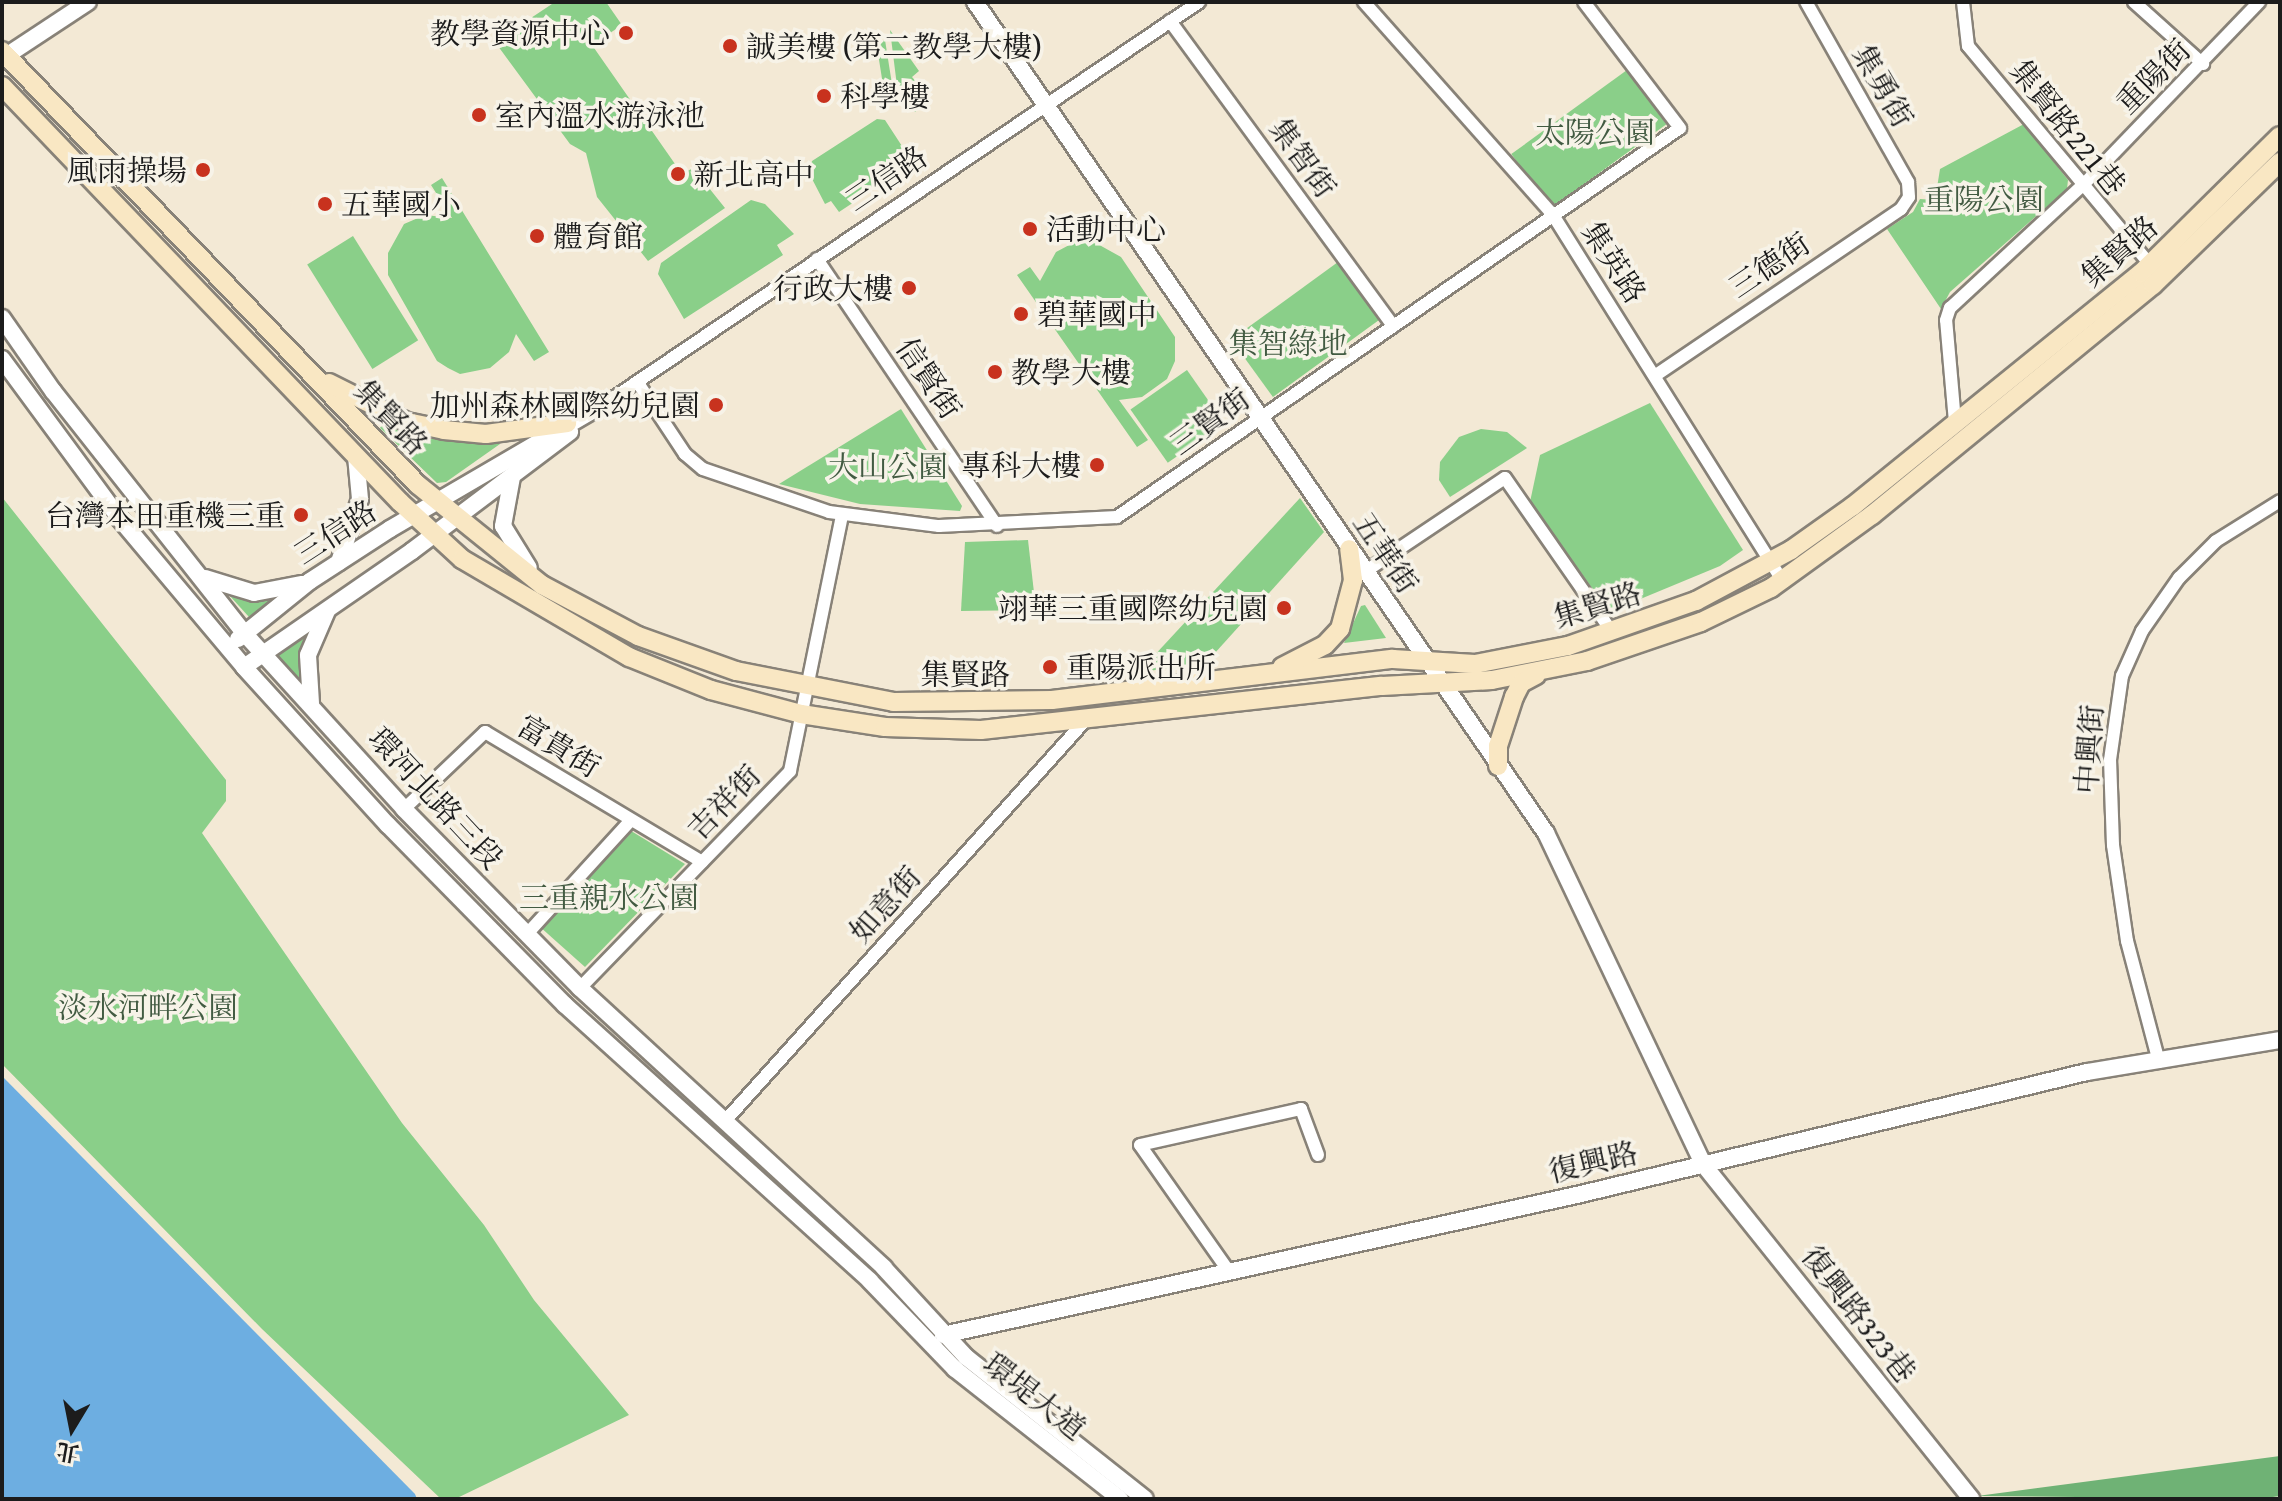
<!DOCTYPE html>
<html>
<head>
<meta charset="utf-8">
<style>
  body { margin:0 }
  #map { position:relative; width:2282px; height:1501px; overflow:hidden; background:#f3e9d5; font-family:"Gentium Book Plus","Noto Serif TC",serif }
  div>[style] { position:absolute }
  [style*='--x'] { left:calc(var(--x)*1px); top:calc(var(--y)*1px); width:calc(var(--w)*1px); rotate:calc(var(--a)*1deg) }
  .green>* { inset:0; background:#8acf89; transform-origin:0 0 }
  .forest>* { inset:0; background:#6fb275 }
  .water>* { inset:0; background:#6daee1 }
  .roads { filter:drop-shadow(2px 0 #888278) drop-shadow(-2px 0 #888278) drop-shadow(0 2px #888278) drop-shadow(0 -2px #888278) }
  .minor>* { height:12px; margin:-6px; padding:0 6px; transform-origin:6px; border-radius:6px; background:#fff }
  .tertiary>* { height:16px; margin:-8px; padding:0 8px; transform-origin:8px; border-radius:8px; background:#fff }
  .secondary>* { height:18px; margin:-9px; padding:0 9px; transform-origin:9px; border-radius:9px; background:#f9e7c3 }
  .dots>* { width:22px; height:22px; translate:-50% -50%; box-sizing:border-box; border:4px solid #f7f3e8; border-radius:50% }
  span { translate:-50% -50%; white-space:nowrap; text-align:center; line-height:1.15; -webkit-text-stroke:7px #f7f3e8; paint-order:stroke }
  .poi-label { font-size:30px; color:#1c1c1c }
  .right { translate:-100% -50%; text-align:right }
  .left { translate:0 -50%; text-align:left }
  .street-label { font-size:30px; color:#1c1c1c }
  .park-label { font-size:30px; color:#425b42 }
  .frame { position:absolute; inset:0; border:4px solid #1c1c1c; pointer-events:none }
  .north { position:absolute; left:32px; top:1389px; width:80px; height:80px; -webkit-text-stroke:6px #f7f3e8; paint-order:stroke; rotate:190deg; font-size:22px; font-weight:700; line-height:32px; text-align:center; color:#1c1c1c }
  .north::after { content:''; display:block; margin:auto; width:28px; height:36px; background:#1c1c1c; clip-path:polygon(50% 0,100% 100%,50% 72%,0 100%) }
</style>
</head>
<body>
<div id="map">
  <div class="green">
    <i style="clip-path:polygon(555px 2px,606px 2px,622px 25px,592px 45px,682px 174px,693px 168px,725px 208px,648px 261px,597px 197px,586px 153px,570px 144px,495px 42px)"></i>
    <i style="clip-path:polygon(890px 30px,919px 71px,912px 77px,922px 89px,923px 105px,915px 112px,897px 86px)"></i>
    <i style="left:885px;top:40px;width:55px;height:9px;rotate:81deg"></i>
    <i style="left:1627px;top:70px;width:67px;height:143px;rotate:54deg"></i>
    <i style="clip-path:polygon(877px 119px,885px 120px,913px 163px,839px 212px,831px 201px,825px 204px,809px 173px,812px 161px)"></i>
    <i style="clip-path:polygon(2024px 124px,2068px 180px,2067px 189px,1950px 292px,1941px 309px,1887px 229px,1913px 212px,1920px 199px,1935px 200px,1940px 169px)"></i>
    <i style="clip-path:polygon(442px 178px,549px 352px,534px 361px,516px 334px,509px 352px,490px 368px,460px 374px,448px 368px,437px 361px,388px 275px,388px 253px,404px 224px,425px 215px,452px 218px,431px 185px)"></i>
    <i style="clip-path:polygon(751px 200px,765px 204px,794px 234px,777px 245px,783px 255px,684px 319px,658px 274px,661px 263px)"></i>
    <i style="left:353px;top:236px;width:123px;height:54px;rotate:58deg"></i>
    <i style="clip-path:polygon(1094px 242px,1121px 257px,1175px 337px,1175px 361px,1167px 379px,1142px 397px,1119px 400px,1148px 440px,1137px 447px,1017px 275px,1030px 267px,1040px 281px,1056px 252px,1073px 243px)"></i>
    <i style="left:1338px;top:262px;width:71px;height:132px;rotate:54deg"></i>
    <i style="left:1187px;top:370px;width:65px;height:69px;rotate:55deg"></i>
    <i style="clip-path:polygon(1650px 403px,1743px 550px,1720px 566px,1609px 612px,1530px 502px,1540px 455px)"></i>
    <i style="clip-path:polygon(901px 409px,962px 506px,960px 511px,860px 504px,779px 484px)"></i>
    <i style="clip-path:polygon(385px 421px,429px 436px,461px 441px,495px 438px,500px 444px,446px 482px,437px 483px,380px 428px)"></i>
    <i style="clip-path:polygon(1481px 429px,1507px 432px,1527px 448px,1450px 497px,1439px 480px,1440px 462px,1459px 437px)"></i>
    <i style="clip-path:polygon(2px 497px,226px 780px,226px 801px,202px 833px,402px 1123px,484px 1225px,534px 1300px,629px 1415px,455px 1499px,441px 1499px,262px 1329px,2px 1064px)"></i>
    <i style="clip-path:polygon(1300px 498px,1324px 532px,1205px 664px,1139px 672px)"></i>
    <i style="clip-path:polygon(1028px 540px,1036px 610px,961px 611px,965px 542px)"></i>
    <i style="clip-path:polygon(229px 595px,273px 600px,249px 617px)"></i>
    <i style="clip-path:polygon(1365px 605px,1386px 638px,1344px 643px,1361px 606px)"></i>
    <i style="clip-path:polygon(307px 631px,302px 655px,299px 679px,278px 657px,280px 648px)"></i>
    <i style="clip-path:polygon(628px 829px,685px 864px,585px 967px,539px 926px)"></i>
  </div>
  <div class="forest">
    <i style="clip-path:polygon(2280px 1456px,2280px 1496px,2259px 1499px,1977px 1496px)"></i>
  </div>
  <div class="water">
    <i style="clip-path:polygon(2px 1076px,415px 1494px,417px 1499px,2px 1499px)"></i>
  </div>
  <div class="roads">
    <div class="minor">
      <i style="--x:1364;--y:2;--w:285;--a:48.4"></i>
      <i style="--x:1553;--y:215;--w:431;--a:57.9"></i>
      <i style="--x:1963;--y:2;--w:44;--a:83.5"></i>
      <i style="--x:1968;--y:46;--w:289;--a:50.2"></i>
      <i style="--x:2134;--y:2;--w:93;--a:41.9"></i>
      <i style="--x:1170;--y:21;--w:378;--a:53.8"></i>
      <i style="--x:817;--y:259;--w:322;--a:56"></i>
      <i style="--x:1656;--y:375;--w:296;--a:-34.1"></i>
      <i style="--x:1901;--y:209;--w:14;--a:-56"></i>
      <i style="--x:1909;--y:197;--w:15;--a:-94"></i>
      <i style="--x:1908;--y:182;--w:207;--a:-119.5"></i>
      <i style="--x:638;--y:383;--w:85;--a:56.5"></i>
      <i style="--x:685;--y:454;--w:23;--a:40"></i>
      <i style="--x:703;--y:469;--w:133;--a:18.8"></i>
      <i style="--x:829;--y:512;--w:111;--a:7.3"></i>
      <i style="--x:939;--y:526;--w:178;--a:-2.9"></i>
      <i style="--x:1117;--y:517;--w:684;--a:-34.64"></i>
      <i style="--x:1680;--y:128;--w:158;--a:-127.3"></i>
      <i style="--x:606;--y:403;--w:716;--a:-34.07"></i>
      <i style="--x:1955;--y:422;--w:102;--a:-95"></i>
      <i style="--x:1946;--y:320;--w:13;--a:-72"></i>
      <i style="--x:1950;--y:308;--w:181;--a:-42.8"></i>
      <i style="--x:2083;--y:185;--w:254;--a:-46.1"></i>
      <i style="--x:1366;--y:571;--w:167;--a:-33.8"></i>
      <i style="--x:1505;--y:478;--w:188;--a:55.2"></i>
      <i style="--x:404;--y:809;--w:112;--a:-43.5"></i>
      <i style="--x:485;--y:732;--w:253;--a:30.9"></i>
      <i style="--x:527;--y:934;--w:154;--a:-47.6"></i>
      <i style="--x:580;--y:988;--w:302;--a:-45.9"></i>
      <i style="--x:790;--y:771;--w:261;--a:-78.5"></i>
      <i style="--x:2159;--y:1062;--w:125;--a:-104.8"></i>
      <i style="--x:2127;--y:941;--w:97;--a:-98.3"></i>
      <i style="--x:2113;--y:845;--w:85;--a:-92"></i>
      <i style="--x:2110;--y:760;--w:85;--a:-81.9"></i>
      <i style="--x:2122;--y:676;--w:49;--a:-66"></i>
      <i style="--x:2142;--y:631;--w:65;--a:-55.1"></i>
      <i style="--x:2179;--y:578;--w:52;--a:-45"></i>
      <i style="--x:2216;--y:541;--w:75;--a:-32"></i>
      <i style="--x:725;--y:1121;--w:535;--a:-48.03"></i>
      <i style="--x:1230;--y:1273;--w:156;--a:-125.1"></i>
      <i style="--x:1140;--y:1145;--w:165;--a:-12.6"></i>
      <i style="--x:1301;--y:1109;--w:49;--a:69.7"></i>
    </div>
    <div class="tertiary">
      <i style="--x:975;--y:2;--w:1008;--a:55.51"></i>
      <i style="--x:1546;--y:833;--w:366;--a:64.6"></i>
      <i style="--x:1703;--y:1164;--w:429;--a:51.3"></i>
      <i style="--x:6;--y:56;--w:98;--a:-33.4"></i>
      <i style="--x:2;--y:318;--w:89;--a:55.1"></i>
      <i style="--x:53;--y:391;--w:310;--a:51.7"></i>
      <i style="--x:245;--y:634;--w:236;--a:47.7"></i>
      <i style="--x:404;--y:809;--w:251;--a:45.5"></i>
      <i style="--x:580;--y:988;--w:413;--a:42.6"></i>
      <i style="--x:884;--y:1268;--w:121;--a:47.3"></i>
      <i style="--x:966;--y:1357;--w:228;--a:38.4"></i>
      <i style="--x:2;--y:359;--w:199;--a:53.6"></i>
      <i style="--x:120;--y:519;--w:193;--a:50"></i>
      <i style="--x:244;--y:667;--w:214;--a:47.7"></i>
      <i style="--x:388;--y:825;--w:252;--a:45.5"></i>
      <i style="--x:565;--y:1005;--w:411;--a:42.1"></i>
      <i style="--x:870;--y:1281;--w:122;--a:46"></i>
      <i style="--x:955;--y:1369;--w:210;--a:38.2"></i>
      <i style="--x:512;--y:477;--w:50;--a:100.4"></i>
      <i style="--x:503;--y:526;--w:49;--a:58.2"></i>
      <i style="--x:339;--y:562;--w:66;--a:-71.6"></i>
      <i style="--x:360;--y:499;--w:43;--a:-95.3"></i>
      <i style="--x:205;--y:578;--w:51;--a:17"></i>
      <i style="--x:254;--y:593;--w:49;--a:-10.6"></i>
      <i style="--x:238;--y:639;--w:92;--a:-38.9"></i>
      <i style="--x:310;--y:581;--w:95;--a:-33"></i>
      <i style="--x:390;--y:529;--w:250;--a:-30.3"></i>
      <i style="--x:244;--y:667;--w:204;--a:-34.6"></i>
      <i style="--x:412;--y:551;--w:198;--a:-37"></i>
      <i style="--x:311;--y:703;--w:48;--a:-93.6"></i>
      <i style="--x:308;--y:655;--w:48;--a:-66.6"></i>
      <i style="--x:943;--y:1335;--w:653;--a:-12.46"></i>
      <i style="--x:1581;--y:1194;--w:520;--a:-13.56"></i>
      <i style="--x:2087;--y:1072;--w:196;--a:-9.4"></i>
    </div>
    <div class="secondary">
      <i style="--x:2;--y:51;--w:601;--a:46.21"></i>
      <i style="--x:418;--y:485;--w:159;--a:38.9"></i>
      <i style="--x:542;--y:585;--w:109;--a:28"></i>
      <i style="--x:638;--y:636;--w:104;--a:19.7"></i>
      <i style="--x:736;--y:671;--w:161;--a:11.1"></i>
      <i style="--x:894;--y:702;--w:158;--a:-0.7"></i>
      <i style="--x:1052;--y:700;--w:343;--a:-6.9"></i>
      <i style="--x:1393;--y:659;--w:82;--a:3.5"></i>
      <i style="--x:1475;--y:664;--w:95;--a:-11"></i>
      <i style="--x:1568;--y:646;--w:136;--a:-19.4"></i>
      <i style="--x:1696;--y:601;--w:108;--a:-28.2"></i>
      <i style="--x:1791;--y:550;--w:76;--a:-35.4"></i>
      <i style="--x:1853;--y:506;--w:370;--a:-39"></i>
      <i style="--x:2141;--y:273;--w:195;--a:-44.6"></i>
      <i style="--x:2;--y:86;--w:576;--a:46.27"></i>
      <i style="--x:400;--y:502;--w:84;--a:42.6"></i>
      <i style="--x:462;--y:559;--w:194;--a:30.4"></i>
      <i style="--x:629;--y:657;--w:88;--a:21.9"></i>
      <i style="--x:711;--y:690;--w:93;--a:14.9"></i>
      <i style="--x:801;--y:714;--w:85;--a:8.8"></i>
      <i style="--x:885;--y:727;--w:96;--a:1.8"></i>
      <i style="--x:981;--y:730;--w:403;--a:-6.3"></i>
      <i style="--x:1382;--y:686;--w:110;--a:-3.1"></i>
      <i style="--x:1492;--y:680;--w:97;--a:-11.3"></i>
      <i style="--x:1587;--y:661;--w:120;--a:-18.9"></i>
      <i style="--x:1701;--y:622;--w:78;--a:-25.9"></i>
      <i style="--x:1771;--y:588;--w:125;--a:-35.9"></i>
      <i style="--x:1872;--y:515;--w:363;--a:-39.3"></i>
      <i style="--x:2153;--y:285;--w:177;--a:-44.1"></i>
      <i style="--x:329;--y:383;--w:87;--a:26.6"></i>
      <i style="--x:407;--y:422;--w:38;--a:12"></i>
      <i style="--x:444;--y:430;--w:42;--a:5.4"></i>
      <i style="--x:486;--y:434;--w:82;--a:-7.7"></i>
      <i style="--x:1282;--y:667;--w:48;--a:-27.1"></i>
      <i style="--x:1325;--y:645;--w:22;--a:-47"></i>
      <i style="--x:1340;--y:629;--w:51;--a:-75.1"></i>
      <i style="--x:1353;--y:580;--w:31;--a:-97"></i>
      <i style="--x:1498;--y:766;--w:20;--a:-90"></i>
      <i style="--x:1498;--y:746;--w:52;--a:-71.9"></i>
      <i style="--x:1514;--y:697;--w:16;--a:-63"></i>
      <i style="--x:1521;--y:683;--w:17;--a:-28"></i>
    </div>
  </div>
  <div class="dots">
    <i style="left:626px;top:33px;background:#c8321e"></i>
    <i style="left:730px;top:46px;background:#c8321e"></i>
    <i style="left:824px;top:96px;background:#c8321e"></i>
    <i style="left:479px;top:115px;background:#c8321e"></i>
    <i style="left:203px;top:170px;background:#c8321e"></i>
    <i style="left:678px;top:174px;background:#c8321e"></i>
    <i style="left:325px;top:204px;background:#c8321e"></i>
    <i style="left:1030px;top:229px;background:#c8321e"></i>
    <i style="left:537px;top:236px;background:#c8321e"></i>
    <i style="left:909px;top:288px;background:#c8321e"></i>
    <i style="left:1021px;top:314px;background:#c8321e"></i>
    <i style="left:995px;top:372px;background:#c8321e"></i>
    <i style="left:716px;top:405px;background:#c8321e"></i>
    <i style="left:1097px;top:465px;background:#c8321e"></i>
    <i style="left:301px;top:515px;background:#c8321e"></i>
    <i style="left:1284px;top:608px;background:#c8321e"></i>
    <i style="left:1050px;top:667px;background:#c8321e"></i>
  </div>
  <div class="poi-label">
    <span class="right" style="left:610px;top:33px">教學資源中心</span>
    <span class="left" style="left:746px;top:46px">誠美樓 (第二教學大樓)</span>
    <span class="left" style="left:840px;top:96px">科學樓</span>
    <span class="left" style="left:495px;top:115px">室內溫水游泳池</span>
    <span class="right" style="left:187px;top:170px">風雨操場</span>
    <span class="left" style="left:694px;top:174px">新北高中</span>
    <span class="left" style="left:341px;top:204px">五華國小</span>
    <span class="left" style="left:1046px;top:229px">活動中心</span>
    <span class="left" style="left:553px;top:236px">體育館</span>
    <span class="right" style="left:893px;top:288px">行政大樓</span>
    <span class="left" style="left:1037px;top:314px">碧華國中</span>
    <span class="left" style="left:1011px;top:372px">教學大樓</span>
    <span class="right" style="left:700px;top:405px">加州森林國際幼兒園</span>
    <span class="right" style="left:1081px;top:465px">專科大樓</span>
    <span class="right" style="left:285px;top:515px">台灣本田重機三重</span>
    <span class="right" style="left:1268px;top:608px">翊華三重國際幼兒園</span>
    <span class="left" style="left:1066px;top:667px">重陽派出所</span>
  </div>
  <div class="street-label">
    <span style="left:2153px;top:76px;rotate:-45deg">重陽街</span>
    <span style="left:1883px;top:86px;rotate:60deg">集勇街</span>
    <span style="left:2068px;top:127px;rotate:51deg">集賢路221巷</span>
    <span style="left:1303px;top:158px;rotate:54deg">集智街</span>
    <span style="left:886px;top:178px;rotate:-34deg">三信路</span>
    <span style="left:2119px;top:251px;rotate:-41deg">集賢路</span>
    <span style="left:1614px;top:262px;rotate:57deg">集英路</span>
    <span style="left:1769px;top:265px;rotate:-34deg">三德街</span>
    <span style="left:929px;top:378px;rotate:56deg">信賢街</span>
    <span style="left:391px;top:417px;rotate:46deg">集賢路</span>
    <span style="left:1210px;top:421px;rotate:-36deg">三賢街</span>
    <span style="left:335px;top:532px;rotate:-33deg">三信路</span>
    <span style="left:1386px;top:553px;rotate:56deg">五華街</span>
    <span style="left:1597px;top:605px;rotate:-17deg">集賢路</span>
    <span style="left:965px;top:674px">集賢路</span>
    <span style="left:559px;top:746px;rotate:31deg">富貴街</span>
    <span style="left:2089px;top:749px;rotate:-86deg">中興街</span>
    <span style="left:436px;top:798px;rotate:47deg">環河北路三段</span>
    <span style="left:724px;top:802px;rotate:-46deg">吉祥街</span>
    <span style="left:885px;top:904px;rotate:-48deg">如意街</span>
    <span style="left:1593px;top:1162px;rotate:-13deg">復興路</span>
    <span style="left:1859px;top:1314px;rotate:52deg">復興路323巷</span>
    <span style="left:1035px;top:1396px;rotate:38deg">環堤大道</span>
  </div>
  <div class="park-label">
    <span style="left:1595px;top:132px">太陽公園</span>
    <span style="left:1984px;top:199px">重陽公園</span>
    <span style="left:1288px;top:343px">集智綠地</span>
    <span style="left:888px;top:466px">大山公園</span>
    <span style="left:609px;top:897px">三重親水公園</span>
    <span style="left:148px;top:1007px">淡水河畔公園</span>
  </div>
  <div class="frame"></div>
  <div class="north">北</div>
</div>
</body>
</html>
